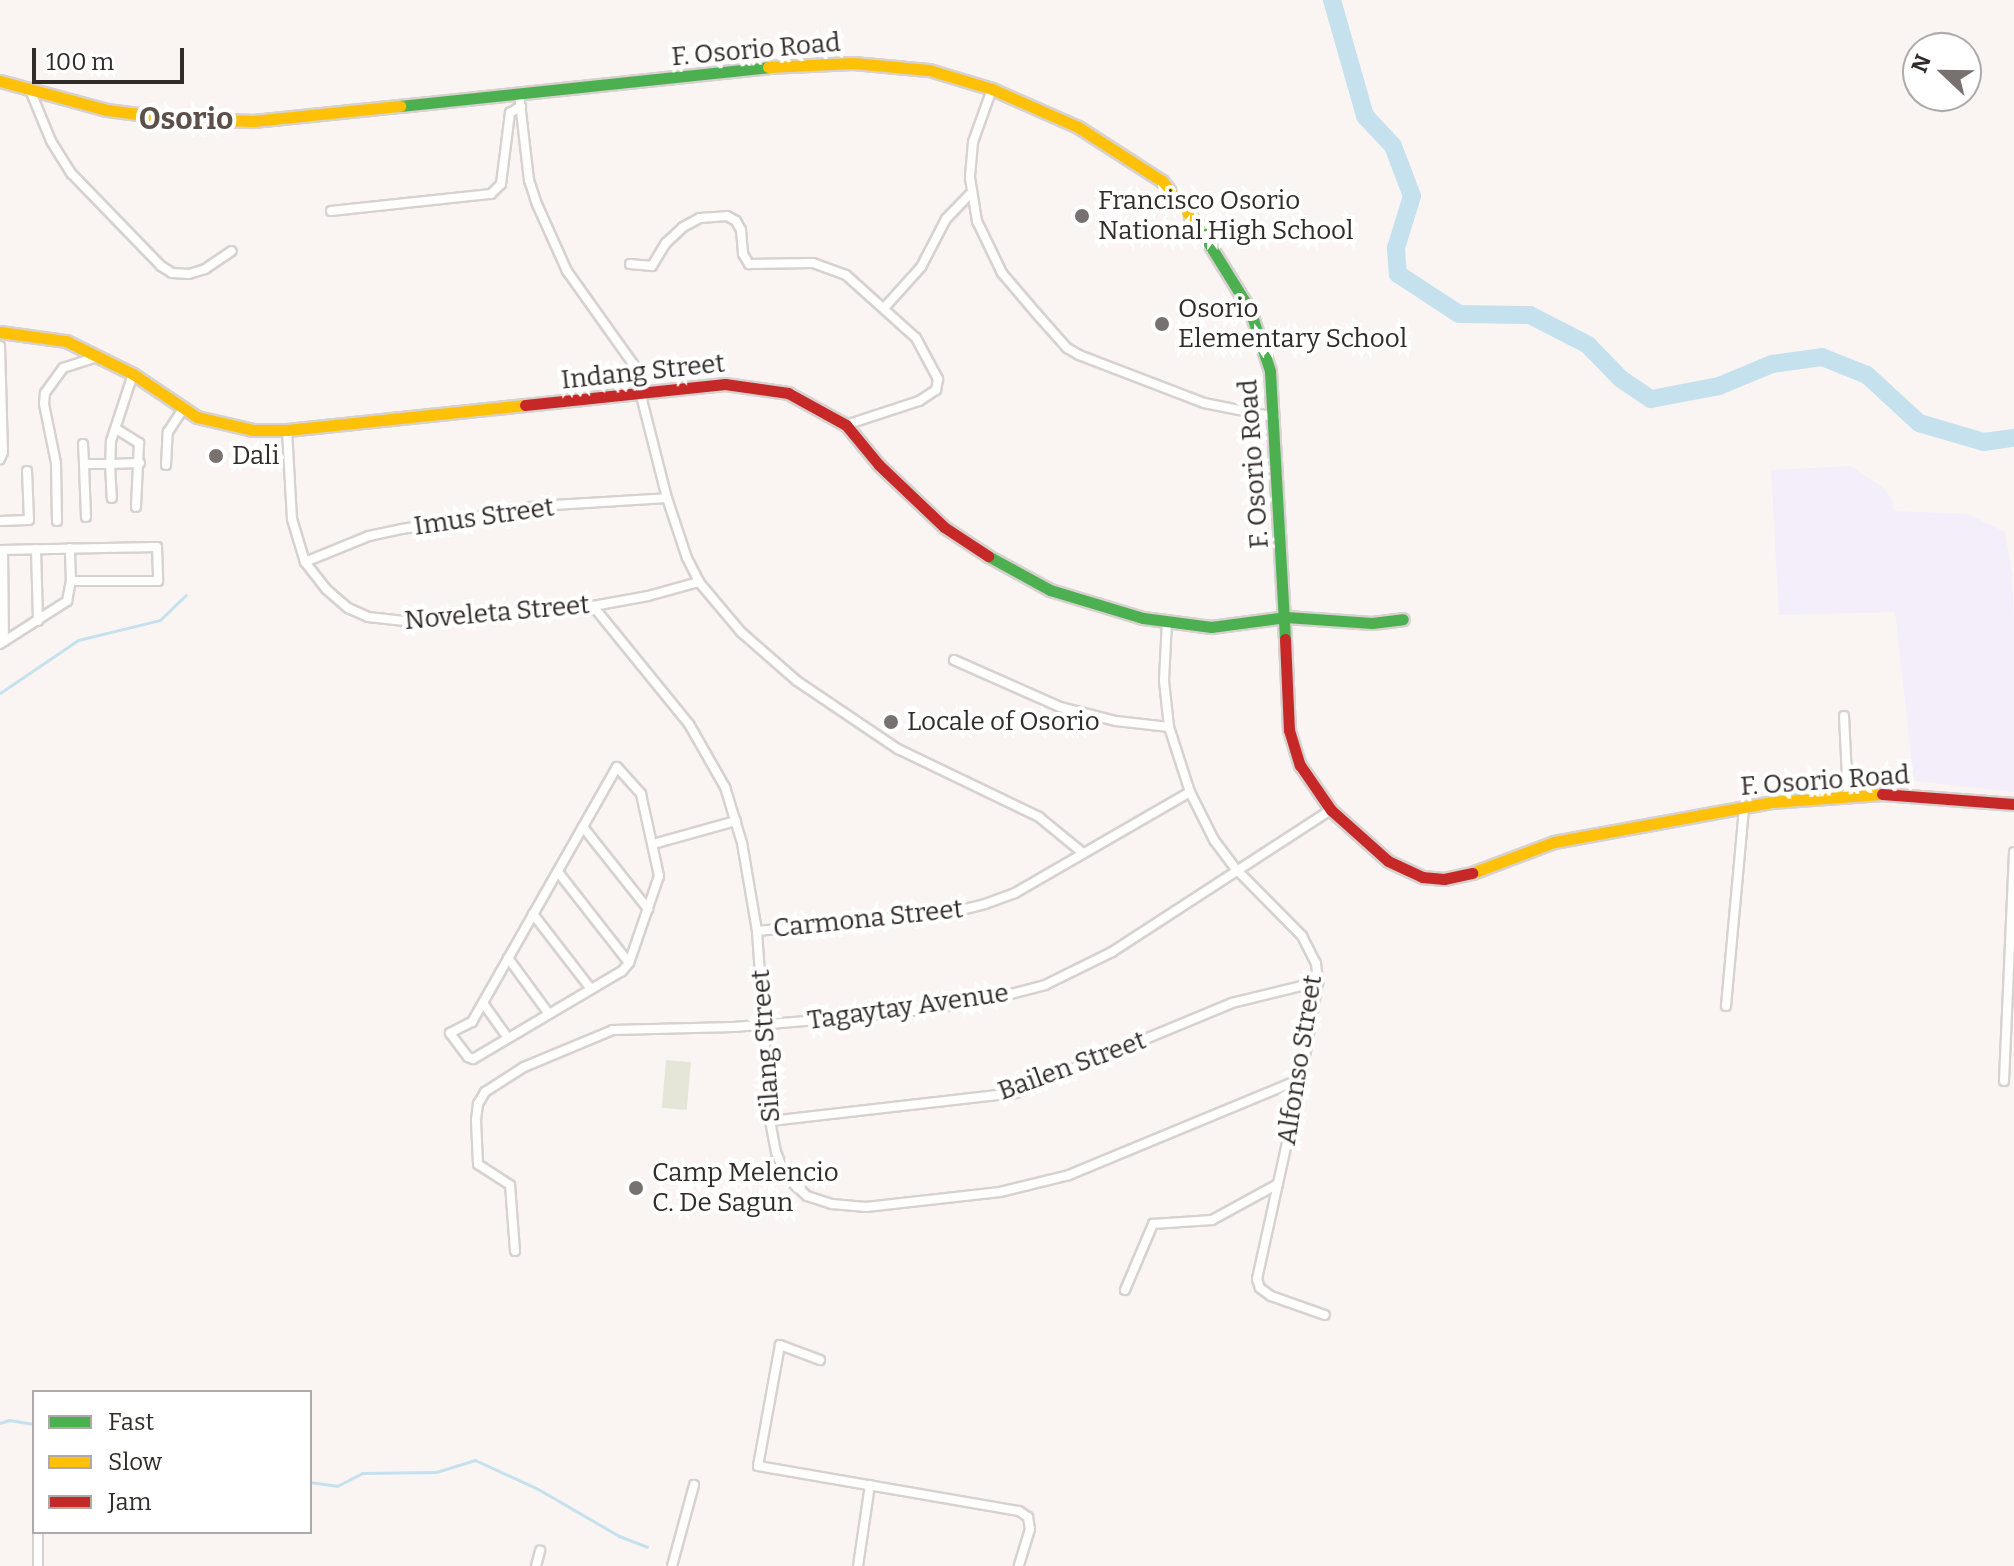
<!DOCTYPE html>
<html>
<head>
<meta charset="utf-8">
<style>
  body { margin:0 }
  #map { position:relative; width:2014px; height:1566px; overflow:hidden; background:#faf5f3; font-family:Bitter,serif }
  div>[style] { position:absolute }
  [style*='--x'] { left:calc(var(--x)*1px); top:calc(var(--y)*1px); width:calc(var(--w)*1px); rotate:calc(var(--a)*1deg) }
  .industrial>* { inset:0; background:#f3eefa }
  .green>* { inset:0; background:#e5e5d8; transform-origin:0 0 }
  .stream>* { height:3px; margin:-1.5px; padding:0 1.5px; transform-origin:1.5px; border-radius:1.5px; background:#c5e1ee }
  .river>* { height:18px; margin:-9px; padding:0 9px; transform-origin:9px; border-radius:9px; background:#c5e1ee }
  .roads { filter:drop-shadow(2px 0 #d7d2d0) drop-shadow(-2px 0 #d7d2d0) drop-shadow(0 2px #d7d2d0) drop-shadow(0 -2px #d7d2d0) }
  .street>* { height:8px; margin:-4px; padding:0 4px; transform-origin:4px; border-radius:4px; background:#fefefd }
  .fast>* { height:11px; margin:-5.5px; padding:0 5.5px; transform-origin:5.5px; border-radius:5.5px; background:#4caf50 }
  .slow>* { height:11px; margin:-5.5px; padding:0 5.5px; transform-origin:5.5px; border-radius:5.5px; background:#ffc107 }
  .jam>* { height:11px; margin:-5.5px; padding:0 5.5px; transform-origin:5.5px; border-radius:5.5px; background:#c62828 }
  .dots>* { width:22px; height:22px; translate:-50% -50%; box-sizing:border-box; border:4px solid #fff; border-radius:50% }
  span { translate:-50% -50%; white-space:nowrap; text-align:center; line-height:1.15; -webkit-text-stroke:8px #fff; paint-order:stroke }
  .street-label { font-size:26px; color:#312b29 }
  .poi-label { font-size:26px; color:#312b29 }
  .left { translate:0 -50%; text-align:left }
  .quarter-label { font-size:30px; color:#5d504b; font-weight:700 }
  .legend { position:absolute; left:32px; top:1390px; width:280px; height:144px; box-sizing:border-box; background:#fff; border:2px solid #adaaa9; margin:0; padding:10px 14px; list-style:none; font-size:24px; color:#312b29 }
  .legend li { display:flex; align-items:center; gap:16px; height:40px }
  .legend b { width:40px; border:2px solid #adaaa9 }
  .north { position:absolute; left:1902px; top:32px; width:80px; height:80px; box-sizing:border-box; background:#fff; border:2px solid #adaaa9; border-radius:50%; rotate:292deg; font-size:22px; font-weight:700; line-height:32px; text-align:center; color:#312b29 }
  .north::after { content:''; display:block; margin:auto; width:28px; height:36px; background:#777270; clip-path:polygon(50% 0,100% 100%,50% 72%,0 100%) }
  .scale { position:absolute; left:32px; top:48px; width:152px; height:36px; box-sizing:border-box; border:4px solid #312b29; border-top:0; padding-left:10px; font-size:24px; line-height:28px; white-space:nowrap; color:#312b29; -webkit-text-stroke:6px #fff; paint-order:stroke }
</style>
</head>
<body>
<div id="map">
  <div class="industrial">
    <i style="clip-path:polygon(1850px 466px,1884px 488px,1893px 502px,1894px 511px,1968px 514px,2005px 532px,2012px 574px,2014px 623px,2014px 792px,1914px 781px,1895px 612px,1779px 615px,1771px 470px)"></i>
  </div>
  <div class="green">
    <i style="left:666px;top:1060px;width:25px;height:48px;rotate:5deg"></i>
  </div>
  <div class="stream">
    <i style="--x:0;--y:693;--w:94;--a:-34.2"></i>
    <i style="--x:78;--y:640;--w:84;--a:-13.7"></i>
    <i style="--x:160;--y:620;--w:36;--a:-44"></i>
    <i style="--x:0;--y:1423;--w:9;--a:-18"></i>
    <i style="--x:9;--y:1420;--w:25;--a:9"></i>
    <i style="--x:310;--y:1482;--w:27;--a:8"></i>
    <i style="--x:337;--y:1486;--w:28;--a:-27"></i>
    <i style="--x:362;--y:1473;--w:74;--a:-0.8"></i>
    <i style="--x:436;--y:1472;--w:41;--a:-17.1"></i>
    <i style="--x:475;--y:1460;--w:69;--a:24.7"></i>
    <i style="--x:538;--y:1489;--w:94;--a:30.1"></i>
    <i style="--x:619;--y:1536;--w:30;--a:21"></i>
  </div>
  <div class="river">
    <i style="--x:1332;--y:0;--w:121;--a:74.1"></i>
    <i style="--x:1365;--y:116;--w:41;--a:47"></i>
    <i style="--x:1393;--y:146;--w:53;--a:69.2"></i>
    <i style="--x:1412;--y:196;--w:54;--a:107.1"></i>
    <i style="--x:1396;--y:248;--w:26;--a:86"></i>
    <i style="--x:1398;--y:274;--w:73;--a:33.3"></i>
    <i style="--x:1459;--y:314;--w:71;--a:0.8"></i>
    <i style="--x:1530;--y:315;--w:65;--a:27.3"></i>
    <i style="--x:1588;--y:345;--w:47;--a:45.9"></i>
    <i style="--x:1621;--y:379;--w:36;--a:34"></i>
    <i style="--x:1651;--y:399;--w:69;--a:-10.8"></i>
    <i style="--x:1719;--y:386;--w:57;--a:-22.5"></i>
    <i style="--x:1772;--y:364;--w:50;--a:-8"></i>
    <i style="--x:1822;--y:357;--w:48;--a:21.8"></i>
    <i style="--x:1867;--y:375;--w:71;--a:42.7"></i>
    <i style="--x:1919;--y:423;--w:68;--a:16.3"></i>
    <i style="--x:1984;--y:442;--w:30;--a:-8"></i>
  </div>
  <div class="roads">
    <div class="street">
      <i style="--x:992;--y:89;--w:56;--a:109.7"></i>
      <i style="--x:973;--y:142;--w:36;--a:95"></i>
      <i style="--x:970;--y:178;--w:44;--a:80.8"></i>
      <i style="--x:977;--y:221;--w:58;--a:64.3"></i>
      <i style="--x:1002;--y:273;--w:52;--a:49.6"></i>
      <i style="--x:1036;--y:313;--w:47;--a:48.5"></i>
      <i style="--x:1067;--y:348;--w:14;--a:30"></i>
      <i style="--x:1079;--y:355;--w:134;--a:21"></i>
      <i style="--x:1204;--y:403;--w:72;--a:11.2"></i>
      <i style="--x:30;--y:90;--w:55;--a:67.6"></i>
      <i style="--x:51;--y:141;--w:39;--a:58"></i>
      <i style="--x:72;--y:174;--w:128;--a:45.9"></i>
      <i style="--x:161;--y:266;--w:13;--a:32"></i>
      <i style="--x:172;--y:273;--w:17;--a:3"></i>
      <i style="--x:189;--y:274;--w:17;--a:-17"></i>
      <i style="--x:205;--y:269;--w:32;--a:-34"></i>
      <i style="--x:519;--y:94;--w:87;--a:83.4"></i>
      <i style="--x:529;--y:180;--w:23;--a:72"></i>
      <i style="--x:536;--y:202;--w:76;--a:65.8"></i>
      <i style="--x:567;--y:271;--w:114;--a:54.6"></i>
      <i style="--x:633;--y:364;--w:138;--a:75.8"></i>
      <i style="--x:667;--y:498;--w:63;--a:71.6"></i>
      <i style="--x:687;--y:558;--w:27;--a:63"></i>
      <i style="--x:699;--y:582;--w:65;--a:50"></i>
      <i style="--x:741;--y:632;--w:74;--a:41.2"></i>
      <i style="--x:797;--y:681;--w:122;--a:34"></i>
      <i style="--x:898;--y:749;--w:157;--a:25.7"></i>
      <i style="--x:1039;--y:817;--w:57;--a:39.3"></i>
      <i style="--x:331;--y:211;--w:161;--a:-6.1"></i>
      <i style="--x:491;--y:194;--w:14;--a:-45"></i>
      <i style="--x:501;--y:184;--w:72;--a:-82.8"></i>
      <i style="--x:510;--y:113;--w:13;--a:-32"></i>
      <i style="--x:630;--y:264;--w:22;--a:5"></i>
      <i style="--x:652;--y:266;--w:27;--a:-59"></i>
      <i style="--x:666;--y:243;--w:23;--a:-43"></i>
      <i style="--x:683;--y:227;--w:19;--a:-28"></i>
      <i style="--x:700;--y:218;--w:27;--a:-4"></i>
      <i style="--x:727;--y:216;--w:10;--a:29"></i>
      <i style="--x:736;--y:221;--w:10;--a:61"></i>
      <i style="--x:741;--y:230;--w:24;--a:85"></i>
      <i style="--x:743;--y:254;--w:12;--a:59"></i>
      <i style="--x:749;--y:264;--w:64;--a:-0.9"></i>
      <i style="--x:813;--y:263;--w:35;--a:20"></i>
      <i style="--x:846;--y:275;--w:94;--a:42"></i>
      <i style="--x:916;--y:338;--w:47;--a:61.8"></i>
      <i style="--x:938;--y:379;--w:11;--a:100"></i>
      <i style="--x:936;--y:390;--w:20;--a:147"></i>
      <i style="--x:919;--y:401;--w:77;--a:161.8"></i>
      <i style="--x:885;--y:307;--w:54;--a:-48"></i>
      <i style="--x:921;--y:267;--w:54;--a:-62.5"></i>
      <i style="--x:946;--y:219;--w:37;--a:-46"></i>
      <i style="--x:0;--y:346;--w:106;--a:88.4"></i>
      <i style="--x:3;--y:452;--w:8;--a:113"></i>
      <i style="--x:133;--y:374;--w:71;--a:108.2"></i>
      <i style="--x:111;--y:441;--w:23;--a:92"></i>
      <i style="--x:110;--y:464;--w:30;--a:-2"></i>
      <i style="--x:118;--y:430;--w:25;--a:32"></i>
      <i style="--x:139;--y:443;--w:64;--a:92.7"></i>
      <i style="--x:287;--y:430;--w:89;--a:86.8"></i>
      <i style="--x:292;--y:519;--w:45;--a:73.2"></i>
      <i style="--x:305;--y:562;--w:34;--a:52"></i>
      <i style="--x:326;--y:589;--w:29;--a:41"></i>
      <i style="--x:348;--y:608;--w:22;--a:24"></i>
      <i style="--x:368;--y:617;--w:46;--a:6.2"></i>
      <i style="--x:414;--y:622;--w:180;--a:-5.1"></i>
      <i style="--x:593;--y:606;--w:56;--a:-10.3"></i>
      <i style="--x:648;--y:596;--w:53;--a:-15.4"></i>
      <i style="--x:83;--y:444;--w:20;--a:87"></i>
      <i style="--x:166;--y:465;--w:33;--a:-87"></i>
      <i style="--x:168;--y:432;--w:30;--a:-57"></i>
      <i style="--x:86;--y:517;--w:53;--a:-92.2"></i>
      <i style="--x:84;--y:464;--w:26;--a:0"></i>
      <i style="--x:110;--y:464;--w:34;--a:87"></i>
      <i style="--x:0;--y:521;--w:29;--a:-2"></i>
      <i style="--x:29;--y:520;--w:49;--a:-92.3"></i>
      <i style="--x:57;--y:521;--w:58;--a:-91"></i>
      <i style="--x:56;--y:463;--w:60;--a:-101.5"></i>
      <i style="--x:44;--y:404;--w:11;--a:-85"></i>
      <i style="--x:45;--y:393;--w:31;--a:-54"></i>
      <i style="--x:63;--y:368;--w:36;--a:-18"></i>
      <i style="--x:36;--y:549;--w:72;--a:88.4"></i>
      <i style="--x:0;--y:550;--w:157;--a:-1.1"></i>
      <i style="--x:157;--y:547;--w:34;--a:88"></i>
      <i style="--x:158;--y:581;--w:87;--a:180"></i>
      <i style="--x:3;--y:550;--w:91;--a:89.4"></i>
      <i style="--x:305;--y:562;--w:69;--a:-22.1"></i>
      <i style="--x:369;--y:536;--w:34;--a:-12"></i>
      <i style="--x:402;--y:529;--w:138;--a:-9.6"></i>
      <i style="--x:538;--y:506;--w:129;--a:-3.5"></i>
      <i style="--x:593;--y:606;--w:152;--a:50.9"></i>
      <i style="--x:689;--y:724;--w:73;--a:60.3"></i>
      <i style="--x:725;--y:787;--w:59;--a:73.1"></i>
      <i style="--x:742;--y:843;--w:89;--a:80.3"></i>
      <i style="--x:757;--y:931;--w:190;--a:86.1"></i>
      <i style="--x:770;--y:1121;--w:32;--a:79"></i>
      <i style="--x:776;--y:1152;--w:27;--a:68"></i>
      <i style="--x:786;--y:1177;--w:28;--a:42"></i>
      <i style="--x:807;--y:1196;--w:26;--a:18"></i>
      <i style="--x:832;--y:1204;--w:34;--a:5"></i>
      <i style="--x:866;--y:1207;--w:135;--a:-6.4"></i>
      <i style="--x:1000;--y:1192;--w:71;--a:-13.8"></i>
      <i style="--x:1069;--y:1175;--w:251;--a:-22.5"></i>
      <i style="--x:1167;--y:621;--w:60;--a:92.9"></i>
      <i style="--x:1164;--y:681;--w:46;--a:83.8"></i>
      <i style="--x:1169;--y:727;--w:68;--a:72.1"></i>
      <i style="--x:1190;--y:792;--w:54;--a:63.4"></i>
      <i style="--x:1214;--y:840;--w:36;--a:53"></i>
      <i style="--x:1236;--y:869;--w:94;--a:45.4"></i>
      <i style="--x:1302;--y:936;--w:30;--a:63"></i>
      <i style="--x:1316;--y:963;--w:19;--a:84"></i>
      <i style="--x:1318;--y:982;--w:98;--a:99.9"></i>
      <i style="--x:1301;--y:1079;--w:205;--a:102.4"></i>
      <i style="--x:1257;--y:1279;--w:9;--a:72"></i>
      <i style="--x:1260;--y:1288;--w:14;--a:36"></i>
      <i style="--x:1271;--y:1296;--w:57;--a:19.4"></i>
      <i style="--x:0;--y:644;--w:80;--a:-32.7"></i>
      <i style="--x:67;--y:601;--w:20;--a:-79"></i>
      <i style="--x:71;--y:581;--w:33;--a:-92"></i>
      <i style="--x:954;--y:660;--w:116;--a:23.9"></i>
      <i style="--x:1060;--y:707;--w:58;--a:14"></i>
      <i style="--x:1116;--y:721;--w:53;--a:6.5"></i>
      <i style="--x:1844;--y:716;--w:81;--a:87.2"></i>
      <i style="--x:617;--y:767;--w:36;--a:48"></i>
      <i style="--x:641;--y:794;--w:84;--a:77.6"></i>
      <i style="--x:659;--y:876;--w:92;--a:109"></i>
      <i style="--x:629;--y:963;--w:11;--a:131"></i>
      <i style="--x:622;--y:971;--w:173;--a:149.4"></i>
      <i style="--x:473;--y:1059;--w:5;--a:-158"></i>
      <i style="--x:468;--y:1057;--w:30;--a:-127"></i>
      <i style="--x:450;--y:1033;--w:25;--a:-27"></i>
      <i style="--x:472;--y:1022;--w:293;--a:-60.4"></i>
      <i style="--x:583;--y:827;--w:105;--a:51.6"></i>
      <i style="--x:653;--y:844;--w:86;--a:-15.5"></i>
      <i style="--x:558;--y:872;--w:115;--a:52"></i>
      <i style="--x:533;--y:914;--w:95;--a:52.3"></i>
      <i style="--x:757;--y:931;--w:197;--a:-5.5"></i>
      <i style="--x:953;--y:912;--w:33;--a:-14"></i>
      <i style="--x:985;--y:904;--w:32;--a:-20"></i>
      <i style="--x:1015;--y:893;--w:202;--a:-30"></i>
      <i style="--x:508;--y:958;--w:69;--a:53.8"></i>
      <i style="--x:483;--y:1003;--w:43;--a:54.5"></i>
      <i style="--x:1726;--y:1006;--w:200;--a:-84.8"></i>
      <i style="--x:2004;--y:1081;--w:229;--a:-87.5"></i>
      <i style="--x:770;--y:1121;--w:247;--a:-6.5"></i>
      <i style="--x:1015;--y:1093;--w:235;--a:-22.5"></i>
      <i style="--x:1232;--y:1003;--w:89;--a:-13.7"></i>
      <i style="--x:515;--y:1251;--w:66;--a:-94.3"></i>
      <i style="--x:510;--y:1185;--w:38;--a:-147"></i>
      <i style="--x:478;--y:1164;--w:44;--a:-92.6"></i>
      <i style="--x:476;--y:1120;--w:16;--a:-83"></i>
      <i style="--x:478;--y:1104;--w:14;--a:-60"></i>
      <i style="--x:485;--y:1092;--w:46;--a:-32.7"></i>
      <i style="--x:524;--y:1067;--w:96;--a:-22.6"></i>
      <i style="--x:613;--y:1030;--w:121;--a:-1.4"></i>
      <i style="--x:734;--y:1027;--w:157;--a:-4.8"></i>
      <i style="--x:890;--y:1014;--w:95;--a:-7.9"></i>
      <i style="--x:984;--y:1001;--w:63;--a:-14.7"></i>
      <i style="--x:1045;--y:985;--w:75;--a:-26.2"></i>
      <i style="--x:1112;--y:952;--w:261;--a:-33"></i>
      <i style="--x:1125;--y:1290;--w:72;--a:-67"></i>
      <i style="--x:1153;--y:1224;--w:59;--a:-3.9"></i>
      <i style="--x:1212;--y:1220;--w:75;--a:-28.6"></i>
      <i style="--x:820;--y:1360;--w:43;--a:-159.4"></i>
      <i style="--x:780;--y:1345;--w:123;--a:100.3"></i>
      <i style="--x:758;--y:1466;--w:265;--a:9.8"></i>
      <i style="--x:1019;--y:1511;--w:11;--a:34"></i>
      <i style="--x:1028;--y:1517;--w:12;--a:81"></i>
      <i style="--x:1030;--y:1529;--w:39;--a:107"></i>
      <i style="--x:38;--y:1532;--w:34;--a:90"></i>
      <i style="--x:536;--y:1566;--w:16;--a:-75"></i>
      <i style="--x:672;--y:1566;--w:84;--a:-74.8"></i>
      <i style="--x:858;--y:1566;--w:82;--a:-81.6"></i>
    </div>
    <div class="fast">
      <i style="--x:400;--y:106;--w:370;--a:-6"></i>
      <i style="--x:1198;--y:226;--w:99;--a:58.2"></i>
      <i style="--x:1250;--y:310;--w:64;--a:71.8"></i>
      <i style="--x:1270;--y:371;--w:268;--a:86.8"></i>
      <i style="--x:988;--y:556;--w:71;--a:28.7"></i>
      <i style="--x:1050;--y:590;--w:97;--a:16.8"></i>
      <i style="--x:1143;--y:618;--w:69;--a:7.5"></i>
      <i style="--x:1211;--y:627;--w:76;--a:-7.6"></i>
      <i style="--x:1286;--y:617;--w:86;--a:4"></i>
      <i style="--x:1372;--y:623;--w:31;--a:-7"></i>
    </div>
    <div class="slow">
      <i style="--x:768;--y:67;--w:85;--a:-2.7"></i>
      <i style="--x:853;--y:63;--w:76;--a:5.3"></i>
      <i style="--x:929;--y:70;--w:66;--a:16.8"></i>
      <i style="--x:992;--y:89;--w:94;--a:23.8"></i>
      <i style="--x:1078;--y:127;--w:100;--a:32.7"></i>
      <i style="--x:1162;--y:181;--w:58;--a:51.3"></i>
      <i style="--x:0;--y:81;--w:111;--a:15.2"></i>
      <i style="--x:107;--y:110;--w:71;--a:7.3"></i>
      <i style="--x:177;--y:119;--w:77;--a:1.5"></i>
      <i style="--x:254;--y:121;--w:147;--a:-5.9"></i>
      <i style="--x:0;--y:332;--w:67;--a:7.8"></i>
      <i style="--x:66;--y:341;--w:75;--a:26.2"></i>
      <i style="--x:133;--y:374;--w:77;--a:33.9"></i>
      <i style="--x:197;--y:417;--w:57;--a:13.1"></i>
      <i style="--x:253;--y:430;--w:34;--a:0"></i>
      <i style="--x:287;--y:430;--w:239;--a:-6"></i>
      <i style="--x:1472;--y:873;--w:88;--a:-20.7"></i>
      <i style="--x:1554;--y:842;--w:221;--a:-10.4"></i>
      <i style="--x:1771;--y:802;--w:111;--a:-4.1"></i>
    </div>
    <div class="jam">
      <i style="--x:525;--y:405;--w:201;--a:-6"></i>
      <i style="--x:725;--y:384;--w:64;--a:8.1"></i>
      <i style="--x:788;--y:393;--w:66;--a:28.9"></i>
      <i style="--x:846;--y:425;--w:52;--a:50.5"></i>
      <i style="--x:879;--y:465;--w:90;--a:43.6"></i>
      <i style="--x:944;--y:527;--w:53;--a:33.4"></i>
      <i style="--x:1285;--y:639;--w:91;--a:87.5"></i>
      <i style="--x:1289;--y:730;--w:37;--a:73"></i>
      <i style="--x:1300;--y:765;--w:55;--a:55.4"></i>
      <i style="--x:1331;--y:810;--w:76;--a:41.8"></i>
      <i style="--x:1388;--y:861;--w:38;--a:25"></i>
      <i style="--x:1422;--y:877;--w:22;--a:5"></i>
      <i style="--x:1444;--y:879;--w:29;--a:-12"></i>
      <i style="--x:1882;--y:794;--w:132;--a:4.3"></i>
    </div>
  </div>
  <div class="dots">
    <i style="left:1082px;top:216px;background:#777270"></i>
    <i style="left:1162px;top:324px;background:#777270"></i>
    <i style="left:216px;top:456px;background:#777270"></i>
    <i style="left:891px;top:722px;background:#777270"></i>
    <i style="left:636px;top:1188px;background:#777270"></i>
  </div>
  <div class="street-label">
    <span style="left:756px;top:50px;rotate:-5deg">F. Osorio Road</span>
    <span style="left:643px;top:372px;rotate:-6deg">Indang Street</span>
    <span style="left:1254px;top:464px;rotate:-94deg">F. Osorio Road</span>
    <span style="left:484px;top:517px;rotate:-8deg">Imus Street</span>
    <span style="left:497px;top:613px;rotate:-5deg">Noveleta Street</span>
    <span style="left:1825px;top:781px;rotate:-4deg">F. Osorio Road</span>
    <span style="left:868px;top:919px;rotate:-6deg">Carmona Street</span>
    <span style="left:908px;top:1007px;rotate:-8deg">Tagaytay Avenue</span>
    <span style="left:766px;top:1046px;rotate:-94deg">Silang Street</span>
    <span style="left:1300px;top:1060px;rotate:-81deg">Alfonso Street</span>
    <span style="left:1072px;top:1066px;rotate:-20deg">Bailen Street</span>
  </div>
  <div class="poi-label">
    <span class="left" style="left:1098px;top:216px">Francisco Osorio<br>National High School</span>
    <span class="left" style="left:1178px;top:324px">Osorio<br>Elementary School</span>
    <span class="left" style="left:232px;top:456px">Dali</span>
    <span class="left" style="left:907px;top:722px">Locale of Osorio</span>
    <span class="left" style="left:652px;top:1188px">Camp Melencio<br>C. De Sagun</span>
  </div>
  <div class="quarter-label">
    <span style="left:186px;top:119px">Osorio</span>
  </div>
  <ul class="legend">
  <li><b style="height:10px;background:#4caf50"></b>Fast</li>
  <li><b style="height:10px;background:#ffc107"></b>Slow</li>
  <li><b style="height:10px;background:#c62828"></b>Jam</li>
  </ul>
  <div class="north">N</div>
  <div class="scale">100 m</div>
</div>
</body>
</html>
